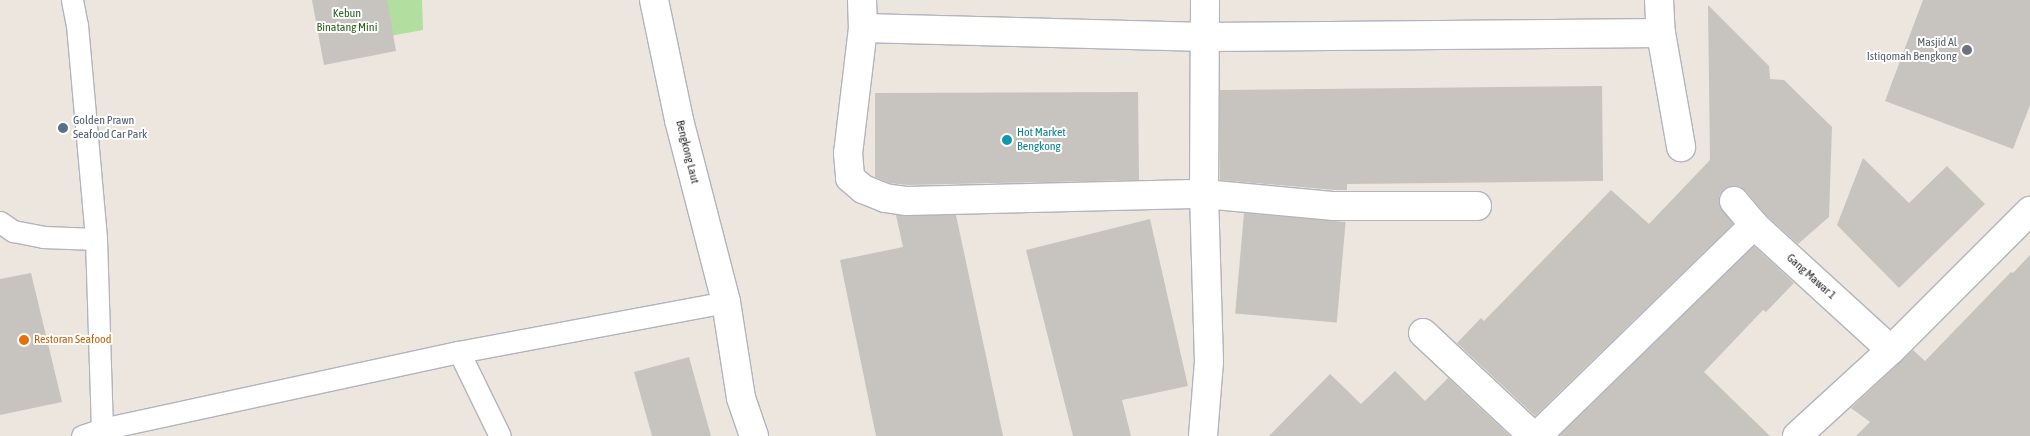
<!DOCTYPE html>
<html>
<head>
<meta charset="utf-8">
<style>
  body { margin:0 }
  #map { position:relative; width:2030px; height:436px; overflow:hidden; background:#ece6de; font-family:"Asap Condensed",sans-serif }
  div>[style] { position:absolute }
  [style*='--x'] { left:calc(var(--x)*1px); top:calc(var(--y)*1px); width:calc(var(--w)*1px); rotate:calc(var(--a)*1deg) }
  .green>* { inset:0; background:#b2de9f }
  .building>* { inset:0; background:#c7c3be; transform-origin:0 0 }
  .roads { filter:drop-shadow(1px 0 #b2b4bd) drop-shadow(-1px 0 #b2b4bd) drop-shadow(0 1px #b2b4bd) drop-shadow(0 -1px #b2b4bd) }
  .lane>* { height:21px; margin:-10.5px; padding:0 10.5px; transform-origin:10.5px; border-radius:10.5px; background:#fff }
  .street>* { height:28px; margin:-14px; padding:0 14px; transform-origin:14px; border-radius:14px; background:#fff }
  .dots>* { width:14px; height:14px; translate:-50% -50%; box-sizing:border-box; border:2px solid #fff; border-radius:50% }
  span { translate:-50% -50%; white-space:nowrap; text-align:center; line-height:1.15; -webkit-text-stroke:4px #fff; paint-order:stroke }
  .park-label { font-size:12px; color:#2c6320 }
  .worship-label { font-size:12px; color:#5b616d }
  .right { translate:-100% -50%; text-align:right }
  .service-label { font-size:12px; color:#4e5e75 }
  .left { translate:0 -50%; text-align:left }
  .culture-label { font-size:12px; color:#0d838f }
  .street-label { font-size:12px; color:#2b2b2b }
  .food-label { font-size:12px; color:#c56008 }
</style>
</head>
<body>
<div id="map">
  <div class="green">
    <i style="clip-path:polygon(323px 0,422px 0,423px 30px,328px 47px)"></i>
  </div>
  <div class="building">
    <i style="clip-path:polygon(312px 0,387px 0,396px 51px,324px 65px)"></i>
    <i style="clip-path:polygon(1923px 0,2030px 0,2030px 105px,2013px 149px,1885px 101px)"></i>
    <i style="clip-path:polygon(1708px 5px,1769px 66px,1770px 79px,1784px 80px,1832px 127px,1829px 217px,1798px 244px,1765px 214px,1746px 191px,1739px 186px,1731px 186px,1724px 189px,1719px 196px,1719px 204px,1733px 224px,1535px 416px,1457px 343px,1481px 318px,1484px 321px,1611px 190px,1649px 224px,1710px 160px)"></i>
    <i style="clip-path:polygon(1602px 86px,1603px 181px,1347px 184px,1347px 190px,1335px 190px,1220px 180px,1220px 90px)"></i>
    <i style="clip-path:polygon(1138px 92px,1139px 180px,908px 185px,889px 183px,875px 177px,875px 93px)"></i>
    <i style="clip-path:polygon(1863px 158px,1909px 203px,1947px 166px,1985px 204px,1899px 288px,1837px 225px)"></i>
    <i style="left:1244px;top:213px;width:102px;height:101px;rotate:5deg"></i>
    <i style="clip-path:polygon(896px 215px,956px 215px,1003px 436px,876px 436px,840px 260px,903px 247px)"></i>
    <i style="clip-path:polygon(1150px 219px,1188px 386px,1122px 400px,1131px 436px,1073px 436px,1026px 250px)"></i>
    <i style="clip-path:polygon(1754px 246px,1794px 283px,1766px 312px,1763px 310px,1704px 372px,1770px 436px,1559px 436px)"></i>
    <i style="clip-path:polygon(2030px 255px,2030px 436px,1856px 436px,1870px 422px,1851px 408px,1913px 350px,1925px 361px,2011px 272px,2013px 273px)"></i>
    <i style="clip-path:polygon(31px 273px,62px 402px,0 415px,0 279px)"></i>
    <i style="clip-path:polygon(689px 357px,711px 436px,652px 436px,634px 372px)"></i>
    <i style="clip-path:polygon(1395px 371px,1425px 401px,1448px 378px,1510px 436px,1269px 436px,1330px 374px,1361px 404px)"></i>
  </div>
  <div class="roads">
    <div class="lane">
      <i style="--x:72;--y:0;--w:25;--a:79"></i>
      <i style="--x:77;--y:25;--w:215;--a:84.9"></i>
      <i style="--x:96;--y:239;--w:190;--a:88.2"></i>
      <i style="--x:0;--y:222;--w:16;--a:35"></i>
      <i style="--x:13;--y:231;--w:31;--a:11"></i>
      <i style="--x:43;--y:237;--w:53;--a:2.2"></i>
      <i style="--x:459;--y:352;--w:93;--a:64"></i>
      <i style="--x:82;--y:436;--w:21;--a:-19"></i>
      <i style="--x:102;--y:429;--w:365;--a:-12.2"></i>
      <i style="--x:459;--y:352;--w:272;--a:-10.6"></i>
    </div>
    <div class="street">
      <i style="--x:654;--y:0;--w:123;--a:78.2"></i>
      <i style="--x:679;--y:120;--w:188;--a:75.5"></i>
      <i style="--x:726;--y:302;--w:97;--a:81.1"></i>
      <i style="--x:741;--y:398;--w:40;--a:71.1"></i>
      <i style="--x:862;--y:0;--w:28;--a:88"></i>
      <i style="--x:863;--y:28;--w:126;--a:96.8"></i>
      <i style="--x:848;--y:153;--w:25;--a:85"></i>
      <i style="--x:850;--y:178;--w:17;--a:40"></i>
      <i style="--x:863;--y:189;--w:24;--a:22"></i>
      <i style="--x:885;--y:198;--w:22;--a:8"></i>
      <i style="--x:907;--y:201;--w:297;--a:-1.4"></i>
      <i style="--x:1204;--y:194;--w:131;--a:5.3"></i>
      <i style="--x:1334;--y:206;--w:143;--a:0"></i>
      <i style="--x:1659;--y:0;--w:33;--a:87"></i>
      <i style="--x:1661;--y:33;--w:116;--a:80"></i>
      <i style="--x:863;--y:28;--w:343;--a:1.5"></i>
      <i style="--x:1206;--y:37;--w:455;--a:-0.5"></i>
      <i style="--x:1734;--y:201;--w:31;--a:50"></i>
      <i style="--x:1754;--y:225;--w:185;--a:42.4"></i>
      <i style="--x:1423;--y:333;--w:151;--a:43.1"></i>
      <i style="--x:1203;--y:436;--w:74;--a:-85.4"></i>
      <i style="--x:1209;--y:362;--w:168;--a:-91.7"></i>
      <i style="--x:1204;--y:194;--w:194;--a:-89.7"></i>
      <i style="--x:1537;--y:436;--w:303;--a:-44.2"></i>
      <i style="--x:1797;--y:436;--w:127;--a:-42.5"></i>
      <i style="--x:1891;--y:350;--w:197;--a:-45"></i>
    </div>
  </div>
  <div class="dots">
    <i style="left:1967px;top:50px;background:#6b7280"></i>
    <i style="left:63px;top:128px;background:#5c6f8a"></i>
    <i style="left:1007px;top:140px;background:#0f9aa8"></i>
    <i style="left:24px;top:340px;background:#e8710a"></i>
  </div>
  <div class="park-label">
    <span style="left:347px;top:21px">Kebun<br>Binatang Mini</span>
  </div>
  <div class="worship-label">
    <span class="right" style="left:1957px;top:50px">Masjid Al<br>Istiqomah Bengkong</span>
  </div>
  <div class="service-label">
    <span class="left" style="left:73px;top:128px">Golden Prawn<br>Seafood Car Park</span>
  </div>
  <div class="culture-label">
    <span class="left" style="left:1017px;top:140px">Hot Market<br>Bengkong</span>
  </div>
  <div class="street-label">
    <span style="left:687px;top:152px;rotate:76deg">Bengkong Laut</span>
    <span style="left:1811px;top:277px;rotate:42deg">Gang Mawar 1</span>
  </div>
  <div class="food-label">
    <span class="left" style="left:34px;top:340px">Restoran Seafood</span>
  </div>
</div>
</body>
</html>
